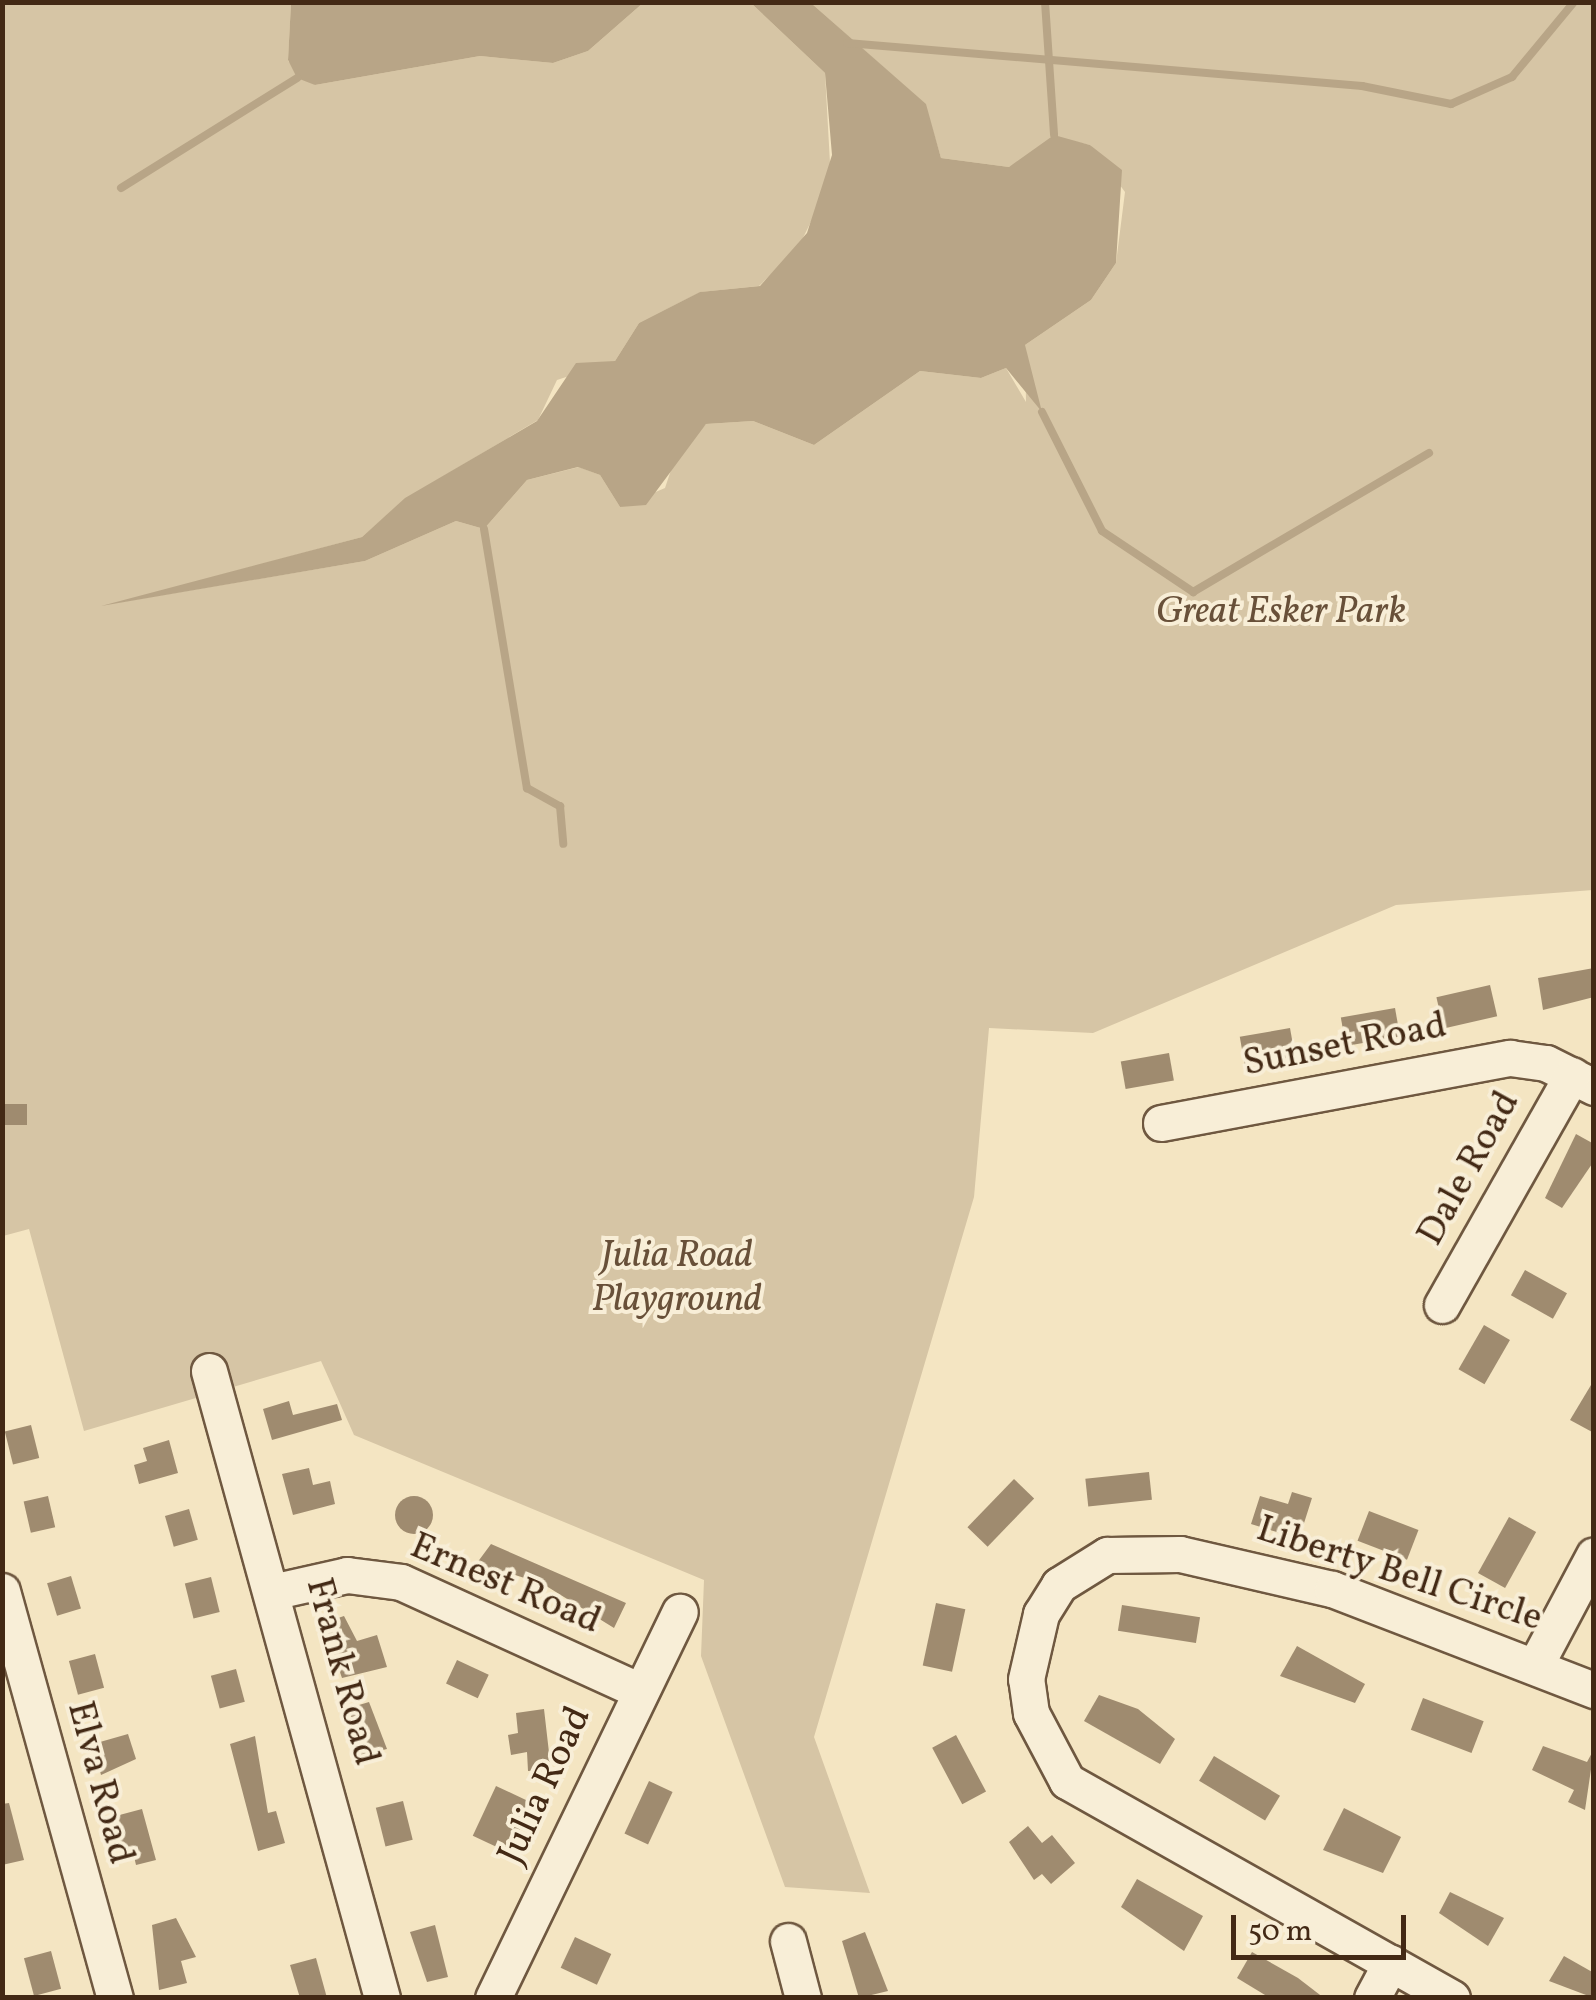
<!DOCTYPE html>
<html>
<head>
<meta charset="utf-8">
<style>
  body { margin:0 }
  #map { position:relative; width:1596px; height:2000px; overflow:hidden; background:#f4e5c2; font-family:Vollkorn,serif }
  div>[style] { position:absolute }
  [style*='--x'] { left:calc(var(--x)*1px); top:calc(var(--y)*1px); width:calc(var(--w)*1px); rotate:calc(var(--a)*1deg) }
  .green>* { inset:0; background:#d6c5a5 }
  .water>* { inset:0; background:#b8a587 }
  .stream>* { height:8px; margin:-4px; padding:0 4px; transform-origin:4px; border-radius:4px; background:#b8a587 }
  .building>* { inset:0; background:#9f8b6f; transform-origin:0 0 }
  .round { border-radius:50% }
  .roads { filter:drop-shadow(2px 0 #6f5840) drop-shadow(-2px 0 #6f5840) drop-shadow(0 2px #6f5840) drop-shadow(0 -2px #6f5840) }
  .minor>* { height:35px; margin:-17.5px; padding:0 17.5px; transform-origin:17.5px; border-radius:17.5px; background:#f8eed7 }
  span { translate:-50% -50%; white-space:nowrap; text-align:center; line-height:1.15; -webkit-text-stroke:8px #f8eed7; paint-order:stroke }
  .park-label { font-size:38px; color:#685039; font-style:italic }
  .street-label { font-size:38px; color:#432915 }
  .frame { position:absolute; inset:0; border:5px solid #432915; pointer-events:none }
  .scale { position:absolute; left:1231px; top:1915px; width:175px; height:45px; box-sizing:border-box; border:5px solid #432915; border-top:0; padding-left:12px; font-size:30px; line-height:35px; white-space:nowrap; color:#432915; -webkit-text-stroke:8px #f8eed7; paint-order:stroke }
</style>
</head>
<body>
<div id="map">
  <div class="green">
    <i style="clip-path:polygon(3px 3px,291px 3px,288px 61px,315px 85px,480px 56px,553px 63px,588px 51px,643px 3px,751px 3px,825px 73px,831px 181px,798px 248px,759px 286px,701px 292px,639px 323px,615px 361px,557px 380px,538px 420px,405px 499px,362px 537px,121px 602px,365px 561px,456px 521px,484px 529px,527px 480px,579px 467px,600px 475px,620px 507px,665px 488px,676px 455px,706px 424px,753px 421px,814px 445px,920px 371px,981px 378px,1006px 368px,1026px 402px,1025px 345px,1091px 300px,1116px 263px,1125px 192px,1090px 145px,1077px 142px,1009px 167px,941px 158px,925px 104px,811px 3px,1593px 3px,1593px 890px,1396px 905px,1093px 1033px,989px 1028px,974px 1197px,814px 1737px,870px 1893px,785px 1887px,701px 1656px,704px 1580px,354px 1435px,321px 1361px,84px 1431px,29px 1229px,3px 1236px)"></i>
  </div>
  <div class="water">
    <i style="clip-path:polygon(291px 3px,291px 2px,643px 3px,588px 51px,553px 63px,480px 56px,315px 85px,297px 78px,288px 60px)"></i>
    <i style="clip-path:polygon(751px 3px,811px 3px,926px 104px,941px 158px,1009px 167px,1054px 135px,1090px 145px,1122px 170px,1116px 263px,1091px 300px,1025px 345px,1042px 412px,1006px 368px,981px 378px,920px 371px,814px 445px,753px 421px,706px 424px,646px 505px,620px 507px,600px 475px,578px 467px,527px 480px,484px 529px,456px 521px,365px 561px,101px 606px,362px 537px,405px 498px,537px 421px,576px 363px,615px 361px,639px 323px,700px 292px,760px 286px,807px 233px,832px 155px,825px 73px)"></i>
  </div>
  <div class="stream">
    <i style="--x:1045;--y:2;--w:133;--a:86.1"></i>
    <i style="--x:847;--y:43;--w:517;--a:4.77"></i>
    <i style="--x:1362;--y:86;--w:91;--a:11.4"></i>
    <i style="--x:1451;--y:104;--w:67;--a:-23.9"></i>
    <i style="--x:1512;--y:77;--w:97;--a:-50.4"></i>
    <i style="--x:121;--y:188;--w:208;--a:-32"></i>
    <i style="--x:1042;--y:412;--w:133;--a:63.2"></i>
    <i style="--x:1102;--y:531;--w:110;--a:33.8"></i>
    <i style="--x:1193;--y:592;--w:274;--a:-30.5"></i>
    <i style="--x:484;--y:529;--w:263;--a:80.6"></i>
    <i style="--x:527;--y:788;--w:38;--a:29"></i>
    <i style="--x:560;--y:806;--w:38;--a:85"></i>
  </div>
  <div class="building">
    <i style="clip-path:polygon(1594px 968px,1594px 997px,1543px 1010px,1538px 978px)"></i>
    <i style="left:1490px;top:985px;width:32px;height:55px;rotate:77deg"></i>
    <i style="left:1395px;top:1008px;width:29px;height:55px;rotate:80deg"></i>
    <i style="left:1290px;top:1028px;width:29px;height:51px;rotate:80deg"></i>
    <i style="left:1169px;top:1053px;width:28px;height:49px;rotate:80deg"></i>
    <i style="left:2px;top:1104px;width:25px;height:21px"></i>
    <i style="clip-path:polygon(1576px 1134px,1594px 1144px,1594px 1161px,1562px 1208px,1545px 1198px)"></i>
    <i style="left:1525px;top:1270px;width:48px;height:29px;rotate:29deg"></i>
    <i style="left:1484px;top:1325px;width:30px;height:51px;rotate:30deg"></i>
    <i style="clip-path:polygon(1594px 1380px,1594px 1433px,1570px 1420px)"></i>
    <i style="clip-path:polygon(289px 1401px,293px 1415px,337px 1404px,342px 1420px,272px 1440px,263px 1409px)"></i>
    <i style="left:31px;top:1425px;width:34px;height:27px;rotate:76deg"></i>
    <i style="clip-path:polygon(169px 1440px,178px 1473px,139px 1484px,134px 1465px,147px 1461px,143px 1448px)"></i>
    <i style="clip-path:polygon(309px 1468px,313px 1485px,330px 1481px,335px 1504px,293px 1515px,282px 1474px)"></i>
    <i style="left:1149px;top:1472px;width:28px;height:64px;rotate:84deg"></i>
    <i style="left:1014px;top:1479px;width:28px;height:67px;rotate:44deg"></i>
    <i style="clip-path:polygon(1292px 1492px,1312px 1498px,1299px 1539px,1251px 1524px,1260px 1496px,1288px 1504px)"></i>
    <i style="left:48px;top:1496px;width:32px;height:25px;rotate:77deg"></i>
    <i class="round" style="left:395px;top:1496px;width:38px;height:38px"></i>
    <i style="left:189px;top:1509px;width:32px;height:25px;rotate:74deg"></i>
    <i style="left:1369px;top:1511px;width:53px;height:32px;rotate:21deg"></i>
    <i style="left:1509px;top:1517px;width:31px;height:64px;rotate:29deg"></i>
    <i style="clip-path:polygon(491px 1544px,626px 1603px,614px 1628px,543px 1584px,509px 1573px,504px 1583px,474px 1567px)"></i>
    <i style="left:71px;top:1576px;width:34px;height:25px;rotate:73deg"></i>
    <i style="left:211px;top:1577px;width:36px;height:27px;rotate:76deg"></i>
    <i style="left:936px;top:1603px;width:30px;height:64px;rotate:12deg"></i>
    <i style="left:1122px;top:1605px;width:79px;height:26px;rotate:9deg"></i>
    <i style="clip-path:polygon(344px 1616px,357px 1641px,377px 1635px,387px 1667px,342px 1678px,323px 1623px)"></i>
    <i style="clip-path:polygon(1297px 1646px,1365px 1684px,1355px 1703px,1280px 1676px)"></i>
    <i style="left:95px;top:1654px;width:35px;height:27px;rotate:75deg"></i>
    <i style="left:457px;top:1660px;width:35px;height:26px;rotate:25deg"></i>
    <i style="left:236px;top:1669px;width:34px;height:26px;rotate:75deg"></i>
    <i style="clip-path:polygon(1099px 1695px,1138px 1709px,1175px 1739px,1160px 1764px,1084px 1721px)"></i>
    <i style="left:1423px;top:1698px;width:65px;height:34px;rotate:21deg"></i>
    <i style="clip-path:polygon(369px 1702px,387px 1749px,361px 1755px,349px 1708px)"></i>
    <i style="clip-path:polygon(544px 1709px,551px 1770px,528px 1771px,527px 1752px,511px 1755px,508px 1735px,518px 1733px,516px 1713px)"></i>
    <i style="clip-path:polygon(128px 1734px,136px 1759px,101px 1775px,93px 1744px)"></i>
    <i style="left:956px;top:1735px;width:64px;height:27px;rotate:62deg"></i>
    <i style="clip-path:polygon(255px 1736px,268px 1813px,276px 1811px,285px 1843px,258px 1851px,230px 1744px)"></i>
    <i style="clip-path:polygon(1543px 1746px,1587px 1762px,1594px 1749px,1585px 1810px,1568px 1802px,1574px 1790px,1532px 1770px)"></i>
    <i style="left:1214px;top:1756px;width:77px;height:29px;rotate:31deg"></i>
    <i style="left:649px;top:1781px;width:26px;height:58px;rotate:25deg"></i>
    <i style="left:496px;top:1786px;width:40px;height:55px;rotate:25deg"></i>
    <i style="left:403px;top:1801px;width:40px;height:28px;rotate:76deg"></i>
    <i style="clip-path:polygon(9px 1803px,24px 1860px,2px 1865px,2px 1804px)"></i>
    <i style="clip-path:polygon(1344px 1808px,1401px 1837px,1383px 1873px,1323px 1850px)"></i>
    <i style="clip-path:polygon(142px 1809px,156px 1860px,136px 1865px,133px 1852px,121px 1854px,112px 1817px)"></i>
    <i style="clip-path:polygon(1028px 1826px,1042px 1843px,1052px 1835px,1075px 1863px,1051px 1884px,1042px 1874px,1034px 1880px,1009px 1842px)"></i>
    <i style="clip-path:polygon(1137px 1879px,1203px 1916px,1184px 1951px,1121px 1907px)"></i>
    <i style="clip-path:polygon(1450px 1892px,1504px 1918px,1488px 1946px,1439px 1913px)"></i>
    <i style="clip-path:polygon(176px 1918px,196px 1957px,181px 1961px,187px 1983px,159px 1990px,152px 1925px)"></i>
    <i style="clip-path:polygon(435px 1925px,448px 1977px,427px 1982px,410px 1932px)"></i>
    <i style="clip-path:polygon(865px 1932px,888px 1991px,859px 1998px,842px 1941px)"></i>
    <i style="left:575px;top:1937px;width:40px;height:34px;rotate:25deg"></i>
    <i style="left:51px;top:1951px;width:39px;height:28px;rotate:75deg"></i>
    <i style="clip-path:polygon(1252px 1952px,1298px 1978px,1324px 1998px,1270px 1998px,1237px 1978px)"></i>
    <i style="clip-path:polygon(1564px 1956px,1594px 1973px,1594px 1998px,1549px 1981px)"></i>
    <i style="clip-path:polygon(316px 1958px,327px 1998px,300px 1998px,290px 1965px)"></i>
  </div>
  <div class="roads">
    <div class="minor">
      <i style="--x:1161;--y:1123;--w:355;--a:-10.6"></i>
      <i style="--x:1510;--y:1058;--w:36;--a:8"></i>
      <i style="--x:1546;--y:1063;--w:54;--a:26.6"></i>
      <i style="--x:1442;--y:1305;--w:264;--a:-60.5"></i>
      <i style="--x:209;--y:1371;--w:650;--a:74.57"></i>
      <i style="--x:2;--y:1591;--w:422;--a:74.5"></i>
      <i style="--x:276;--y:1591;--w:73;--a:-12.7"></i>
      <i style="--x:347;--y:1575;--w:54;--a:7.4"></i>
      <i style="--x:401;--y:1582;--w:260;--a:24.5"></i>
      <i style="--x:1536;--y:1664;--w:123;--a:-62"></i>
      <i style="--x:788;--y:1941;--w:59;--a:75.3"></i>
      <i style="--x:493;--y:1998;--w:429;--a:-64.2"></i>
      <i style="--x:1372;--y:1998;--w:40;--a:-62"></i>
      <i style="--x:1452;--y:1998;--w:442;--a:-150.6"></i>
      <i style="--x:1067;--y:1781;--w:77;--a:-117.9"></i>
      <i style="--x:1031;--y:1713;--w:34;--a:-98"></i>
      <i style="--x:1026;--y:1679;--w:67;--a:-77"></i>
      <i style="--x:1041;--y:1614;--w:34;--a:-58"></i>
      <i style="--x:1059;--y:1585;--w:57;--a:-32"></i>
      <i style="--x:1107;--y:1555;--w:73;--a:-0.8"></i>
      <i style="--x:1180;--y:1554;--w:156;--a:13"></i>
      <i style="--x:1332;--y:1589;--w:281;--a:21.1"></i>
    </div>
  </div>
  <div class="park-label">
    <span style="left:1281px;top:613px">Great Esker Park</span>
    <span style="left:677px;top:1279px">Julia Road<br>Playground</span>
  </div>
  <div class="street-label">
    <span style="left:1345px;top:1046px;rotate:-11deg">Sunset Road</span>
    <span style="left:1470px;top:1169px;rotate:-61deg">Dale Road</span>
    <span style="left:1399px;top:1575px;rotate:18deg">Liberty Bell Circle</span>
    <span style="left:505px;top:1585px;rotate:23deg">Ernest Road</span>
    <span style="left:341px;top:1672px;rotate:75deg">Frank Road</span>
    <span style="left:99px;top:1783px;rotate:75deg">Elva Road</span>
    <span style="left:546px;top:1786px;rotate:-65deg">Julia Road</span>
  </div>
  <div class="frame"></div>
  <div class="scale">50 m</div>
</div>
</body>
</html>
